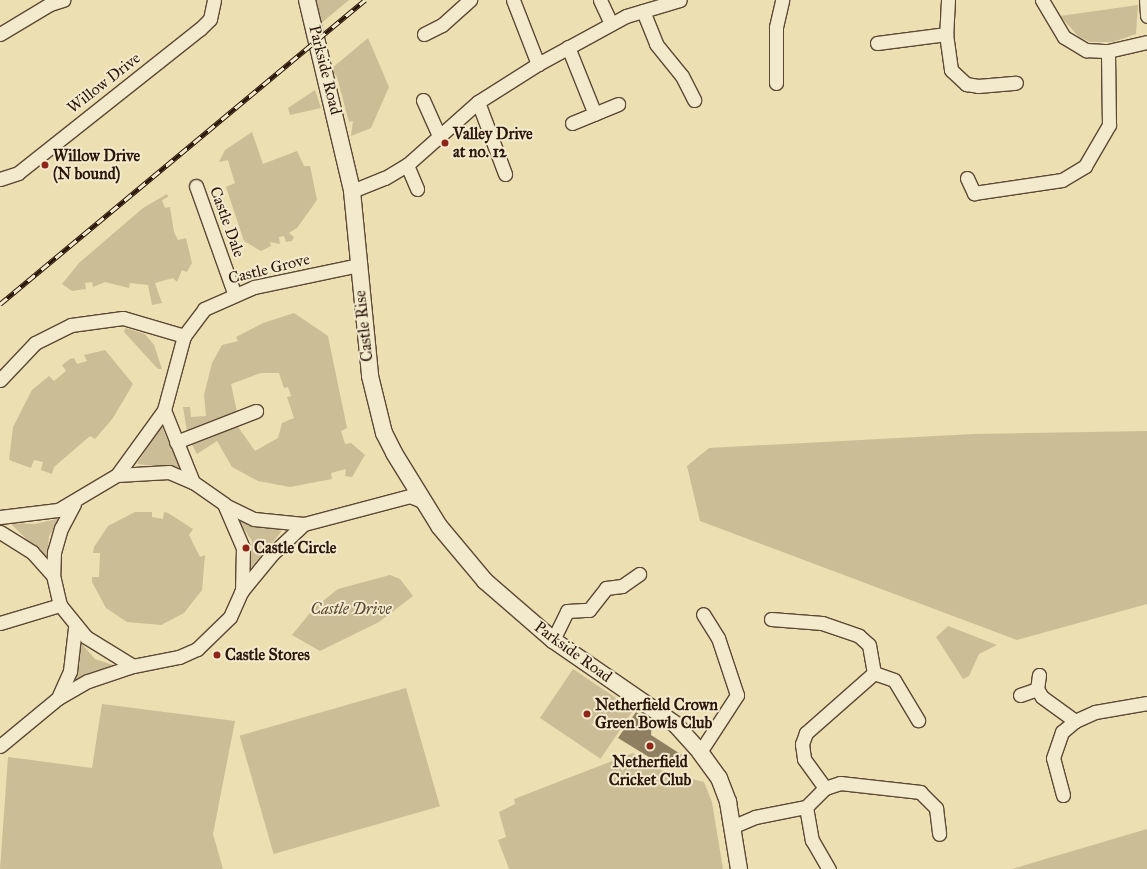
<!DOCTYPE html>
<html>
<head>
<meta charset="utf-8">
<style>
  body { margin:0 }
  #map { position:relative; width:1147px; height:869px; overflow:hidden; background:#ecdfb2; font-family:"IM FELL Great Primer",serif }
  div>[style] { position:absolute }
  [style*='--x'] { left:calc(var(--x)*1px); top:calc(var(--y)*1px); width:calc(var(--w)*1px); rotate:calc(var(--a)*1deg) }
  .green>* { inset:0; background:#cbbd95; transform-origin:0 0 }
  .building>* { inset:0; background:#8f7f61 }
  .roads { filter:drop-shadow(1px 0 #5b4834) drop-shadow(-1px 0 #5b4834) drop-shadow(0 1px #5b4834) drop-shadow(0 -1px #5b4834) }
  .minor>* { height:13px; margin:-6.5px; padding:0 6.5px; transform-origin:6.5px; border-radius:6.5px; background:#f3eacd }
  .tertiary>* { height:16px; margin:-8px; padding:0 8px; transform-origin:8px; border-radius:8px; background:#f3eacd }
  .rail>* { height:4.5px; margin-top:-2.25px; transform-origin:0; background:repeating-linear-gradient(90deg,#f3eacd 0 9px,#2b160a 0 18px); box-sizing:border-box; border-block:1px solid #2b160a }
  .dots>* { width:11px; height:11px; translate:-50% -50%; box-sizing:border-box; border:2px solid #f3eacd; border-radius:50% }
  span { translate:-50% -50%; white-space:nowrap; text-align:center; line-height:1.15; -webkit-text-stroke:4px #f3eacd; paint-order:stroke }
  .street-label { font-size:16px; color:#2b160a }
  .poi-label { font-size:16px; color:#2b160a; font-weight:700 }
  .left { translate:0 -50%; text-align:left }
  .park-label { font-size:16px; color:#5b4834; font-style:italic }
</style>
</head>
<body>
<div id="map">
  <div class="green">
    <i style="clip-path:polygon(312px 0,349px 0,319px 25px)"></i>
    <i style="clip-path:polygon(1138px 5px,1136px 34px,1113px 42px,1090px 42px,1079px 37px,1060px 16px)"></i>
    <i style="clip-path:polygon(368px 38px,389px 87px,371px 128px,351px 136px,353px 121px,349px 122px,337px 77px,331px 69px)"></i>
    <i style="clip-path:polygon(315px 90px,321px 108px,290px 115px,288px 108px)"></i>
    <i style="clip-path:polygon(252px 132px,263px 164px,297px 151px,304px 166px,310px 166px,317px 200px,297px 228px,289px 233px,294px 237px,292px 241px,286px 242px,284px 236px,279px 237px,280px 244px,270px 242px,271px 246px,261px 251px,244px 241px,226px 187px,235px 183px,232px 174px,228px 160px,219px 162px,225px 150px)"></i>
    <i style="clip-path:polygon(167px 194px,168px 197px,162px 200px,165px 208px,170px 207px,174px 232px,178px 240px,186px 238px,192px 263px,187px 272px,182px 270px,177px 282px,173px 278px,155px 283px,162px 303px,152px 305px,148px 285px,130px 283px,129px 288px,105px 282px,93px 287px,92px 282px,85px 283px,86px 289px,72px 291px,62px 284px,79px 263px,143px 208px)"></i>
    <i style="clip-path:polygon(294px 313px,328px 336px,347px 428px,341px 431px,345px 444px,351px 443px,365px 455px,352px 477px,345px 476px,346px 469px,331px 473px,332px 479px,290px 487px,258px 481px,232px 467px,217px 441px,197px 454px,190px 441px,236px 424px,255px 451px,278px 438px,282px 423px,294px 418px,287px 397px,291px 396px,288px 387px,284px 388px,279px 373px,261px 373px,231px 384px,237px 412px,187px 431px,183px 407px,190px 407px,191px 417px,206px 416px,204px 395px,212px 363px,222px 345px,238px 341px,236px 337px,263px 323px)"></i>
    <i style="clip-path:polygon(125px 328px,145px 334px,154px 345px,162px 369px,158px 369px,124px 332px)"></i>
    <i style="clip-path:polygon(105px 350px,133px 384px,113px 418px,95px 439px,90px 436px,54px 467px,52px 474px,41px 470px,43px 462px,34px 460px,31px 468px,9px 460px,13px 427px,32px 390px,49px 376px,54px 381px,66px 371px,62px 365px,70px 359px,74px 358px,77px 364px,87px 361px,84px 355px)"></i>
    <i style="clip-path:polygon(161px 425px,181px 469px,137px 464px)"></i>
    <i style="clip-path:polygon(1147px 431px,1147px 604px,1017px 640px,700px 521px,687px 466px,709px 448px,973px 434px)"></i>
    <i style="clip-path:polygon(135px 512px,152px 512px,152px 517px,163px 519px,164px 512px,168px 513px,193px 529px,189px 535px,200px 557px,205px 555px,202px 590px,184px 613px,161px 625px,127px 622px,106px 608px,92px 582px,92px 577px,99px 577px,100px 553px,93px 553px,94px 547px,108px 526px)"></i>
    <i style="clip-path:polygon(61px 518px,49px 536px,47px 559px,10px 523px,35px 524px)"></i>
    <i style="clip-path:polygon(238px 520px,282px 531px,250px 569px,252px 541px)"></i>
    <i style="clip-path:polygon(390px 575px,400px 579px,413px 596px,379px 622px,320px 651px,292px 635px,314px 608px,338px 589px)"></i>
    <i style="clip-path:polygon(948px 626px,997px 645px,979px 654px,969px 676px,963px 679px,936px 637px)"></i>
    <i style="clip-path:polygon(80px 642px,95px 659px,116px 666px,74px 682px,80px 662px)"></i>
    <i style="left:573px;top:669px;width:73px;height:59px;rotate:34deg"></i>
    <i style="left:406px;top:688px;width:123px;height:173px;rotate:74deg"></i>
    <i style="clip-path:polygon(102px 704px,235px 721px,213px 834px,223px 869px,0 869px,8px 757px,92px 768px)"></i>
    <i style="clip-path:polygon(633px 753px,674px 778px,676px 775px,704px 782px,712px 802px,723px 869px,509px 869px,498px 840px,506px 837px,499px 812px,515px 804px,514px 799px)"></i>
    <i style="clip-path:polygon(1147px 829px,1147px 869px,1012px 869px)"></i>
  </div>
  <div class="building">
    <i style="clip-path:polygon(636px 712px,652px 722px,651px 735px,682px 755px,674px 768px,660px 760px,657px 762px,618px 738px)"></i>
  </div>
  <div class="roads">
    <div class="minor">
      <i style="--x:513;--y:0;--w:69;--a:68.7"></i>
      <i style="--x:600;--y:0;--w:26;--a:65"></i>
      <i style="--x:948;--y:0;--w:34;--a:93"></i>
      <i style="--x:946;--y:34;--w:36;--a:82"></i>
      <i style="--x:951;--y:70;--w:21;--a:43"></i>
      <i style="--x:966;--y:84;--w:12;--a:9"></i>
      <i style="--x:978;--y:86;--w:38;--a:-5"></i>
      <i style="--x:1042;--y:0;--w:43;--a:59.3"></i>
      <i style="--x:1064;--y:37;--w:26;--a:31"></i>
      <i style="--x:1086;--y:50;--w:22;--a:3"></i>
      <i style="--x:1108;--y:51;--w:40;--a:-13"></i>
      <i style="--x:1146;--y:0;--w:16;--a:86"></i>
      <i style="--x:643;--y:11;--w:35;--a:68"></i>
      <i style="--x:656;--y:44;--w:41;--a:50.9"></i>
      <i style="--x:682;--y:76;--w:27;--a:63"></i>
      <i style="--x:0;--y:34;--w:58;--a:-31"></i>
      <i style="--x:50;--y:4;--w:14;--a:-17"></i>
      <i style="--x:424;--y:34;--w:20;--a:-27"></i>
      <i style="--x:442;--y:25;--w:38;--a:-42"></i>
      <i style="--x:877;--y:43;--w:70;--a:-7.4"></i>
      <i style="--x:568;--y:47;--w:72;--a:68.1"></i>
      <i style="--x:776;--y:83;--w:56;--a:-90"></i>
      <i style="--x:776;--y:27;--w:28;--a:-77"></i>
      <i style="--x:423;--y:100;--w:42;--a:65.9"></i>
      <i style="--x:478;--y:102;--w:77;--a:69.4"></i>
      <i style="--x:572;--y:123;--w:50;--a:-22.4"></i>
      <i style="--x:407;--y:165;--w:26;--a:67"></i>
      <i style="--x:967;--y:178;--w:17;--a:65"></i>
      <i style="--x:974;--y:193;--w:89;--a:-8.4"></i>
      <i style="--x:1062;--y:180;--w:27;--a:-31"></i>
      <i style="--x:1085;--y:166;--w:48;--a:-59.7"></i>
      <i style="--x:1109;--y:125;--w:74;--a:-90.8"></i>
      <i style="--x:0;--y:179;--w:19;--a:-18"></i>
      <i style="--x:18;--y:173;--w:232;--a:-38.4"></i>
      <i style="--x:200;--y:29;--w:14;--a:-45"></i>
      <i style="--x:210;--y:19;--w:19;--a:-78"></i>
      <i style="--x:196;--y:186;--w:114;--a:70.4"></i>
      <i style="--x:352;--y:191;--w:35;--a:-22"></i>
      <i style="--x:385;--y:178;--w:26;--a:-31"></i>
      <i style="--x:407;--y:165;--w:95;--a:-41.6"></i>
      <i style="--x:478;--y:102;--w:71;--a:-32.3"></i>
      <i style="--x:538;--y:64;--w:100;--a:-28.6"></i>
      <i style="--x:626;--y:16;--w:56;--a:-16.5"></i>
      <i style="--x:0;--y:380;--w:51;--a:-46.6"></i>
      <i style="--x:35;--y:343;--w:40;--a:-26.6"></i>
      <i style="--x:71;--y:325;--w:52;--a:-7.7"></i>
      <i style="--x:123;--y:318;--w:64;--a:16.4"></i>
      <i style="--x:164;--y:410;--w:78;--a:68.1"></i>
      <i style="--x:176;--y:442;--w:86;--a:-21.2"></i>
      <i style="--x:117;--y:475;--w:52;--a:-3.3"></i>
      <i style="--x:169;--y:472;--w:26;--a:23"></i>
      <i style="--x:193;--y:482;--w:38;--a:35"></i>
      <i style="--x:224;--y:504;--w:48;--a:66.6"></i>
      <i style="--x:243;--y:548;--w:43;--a:91.3"></i>
      <i style="--x:74;--y:504;--w:27;--a:118"></i>
      <i style="--x:61;--y:528;--w:25;--a:106"></i>
      <i style="--x:54;--y:552;--w:23;--a:92"></i>
      <i style="--x:53;--y:575;--w:31;--a:77"></i>
      <i style="--x:60;--y:605;--w:41;--a:50.9"></i>
      <i style="--x:86;--y:637;--w:55;--a:31.7"></i>
      <i style="--x:225;--y:505;--w:32;--a:26"></i>
      <i style="--x:254;--y:519;--w:50;--a:5.7"></i>
      <i style="--x:304;--y:524;--w:110;--a:-14.8"></i>
      <i style="--x:410;--y:496;--w:13;--a:23"></i>
      <i style="--x:0;--y:517;--w:58;--a:-6.9"></i>
      <i style="--x:58;--y:510;--w:69;--a:-30.7"></i>
      <i style="--x:117;--y:475;--w:80;--a:-54.1"></i>
      <i style="--x:164;--y:410;--w:77;--a:-74.9"></i>
      <i style="--x:184;--y:336;--w:34;--a:-53"></i>
      <i style="--x:204;--y:309;--w:55;--a:-23.7"></i>
      <i style="--x:254;--y:287;--w:106;--a:-11.9"></i>
      <i style="--x:0;--y:532;--w:38;--a:32"></i>
      <i style="--x:32;--y:552;--w:31;--a:48"></i>
      <i style="--x:771;--y:619;--w:51;--a:4.5"></i>
      <i style="--x:822;--y:623;--w:39;--a:19"></i>
      <i style="--x:859;--y:636;--w:13;--a:42"></i>
      <i style="--x:869;--y:645;--w:28;--a:80"></i>
      <i style="--x:874;--y:673;--w:91;--a:138.6"></i>
      <i style="--x:806;--y:733;--w:12;--a:110"></i>
      <i style="--x:802;--y:744;--w:15;--a:82"></i>
      <i style="--x:804;--y:759;--w:36;--a:54"></i>
      <i style="--x:0;--y:623;--w:63;--a:-16.7"></i>
      <i style="--x:553;--y:640;--w:32;--a:-64"></i>
      <i style="--x:567;--y:611;--w:22;--a:-3"></i>
      <i style="--x:589;--y:610;--w:28;--a:-52"></i>
      <i style="--x:606;--y:588;--w:16;--a:-7"></i>
      <i style="--x:622;--y:586;--w:21;--a:-35"></i>
      <i style="--x:874;--y:673;--w:21;--a:19"></i>
      <i style="--x:894;--y:680;--w:47;--a:59"></i>
      <i style="--x:1039;--y:675;--w:14;--a:98"></i>
      <i style="--x:1037;--y:689;--w:9;--a:58"></i>
      <i style="--x:1042;--y:697;--w:41;--a:36"></i>
      <i style="--x:1020;--y:695;--w:18;--a:-19"></i>
      <i style="--x:58;--y:698;--w:30;--a:-66"></i>
      <i style="--x:70;--y:671;--w:43;--a:-83.4"></i>
      <i style="--x:0;--y:746;--w:75;--a:-39.6"></i>
      <i style="--x:58;--y:698;--w:34;--a:-30"></i>
      <i style="--x:88;--y:681;--w:47;--a:-18.4"></i>
      <i style="--x:133;--y:666;--w:47;--a:-11.1"></i>
      <i style="--x:179;--y:657;--w:20;--a:-24"></i>
      <i style="--x:197;--y:649;--w:46;--a:-44.1"></i>
      <i style="--x:230;--y:617;--w:27;--a:-66"></i>
      <i style="--x:241;--y:592;--w:49;--a:-50.8"></i>
      <i style="--x:272;--y:554;--w:44;--a:-43.2"></i>
      <i style="--x:700;--y:752;--w:68;--a:-57"></i>
      <i style="--x:737;--y:695;--w:60;--a:-108.4"></i>
      <i style="--x:718;--y:638;--w:28;--a:-122"></i>
      <i style="--x:1063;--y:795;--w:38;--a:-105"></i>
      <i style="--x:1053;--y:758;--w:28;--a:-71"></i>
      <i style="--x:1062;--y:732;--w:17;--a:-40"></i>
      <i style="--x:1075;--y:721;--w:22;--a:-24"></i>
      <i style="--x:1095;--y:712;--w:53;--a:-9.8"></i>
      <i style="--x:806;--y:807;--w:34;--a:80"></i>
      <i style="--x:812;--y:840;--w:34;--a:60"></i>
      <i style="--x:734;--y:826;--w:23;--a:-23"></i>
      <i style="--x:755;--y:817;--w:52;--a:-11.1"></i>
      <i style="--x:806;--y:807;--w:27;--a:-45"></i>
      <i style="--x:825;--y:788;--w:16;--a:-18"></i>
      <i style="--x:840;--y:783;--w:81;--a:6.4"></i>
      <i style="--x:920;--y:792;--w:23;--a:45"></i>
      <i style="--x:936;--y:808;--w:26;--a:83"></i>
    </div>
    <div class="tertiary">
      <i style="--x:307;--y:0;--w:196;--a:76.7"></i>
      <i style="--x:352;--y:191;--w:186;--a:84.4"></i>
      <i style="--x:370;--y:376;--w:59;--a:76.2"></i>
      <i style="--x:384;--y:433;--w:22;--a:63"></i>
      <i style="--x:394;--y:453;--w:86;--a:58.3"></i>
      <i style="--x:439;--y:526;--w:72;--a:50.1"></i>
      <i style="--x:485;--y:581;--w:90;--a:40.9"></i>
      <i style="--x:553;--y:640;--w:150;--a:34.6"></i>
      <i style="--x:676;--y:725;--w:36;--a:48"></i>
      <i style="--x:700;--y:752;--w:32;--a:54"></i>
      <i style="--x:719;--y:778;--w:26;--a:69"></i>
      <i style="--x:728;--y:802;--w:68;--a:80.7"></i>
    </div>
  </div>
  <div class="rail">
    <i style="--x:0;--y:304;--w:475;--a:-39.8"></i>
  </div>
  <div class="dots">
    <i style="left:445px;top:143px;background:#8f2418"></i>
    <i style="left:45px;top:165px;background:#8f2418"></i>
    <i style="left:246px;top:548px;background:#8f2418"></i>
    <i style="left:217px;top:655px;background:#8f2418"></i>
    <i style="left:587px;top:714px;background:#8f2418"></i>
    <i style="left:650px;top:746px;background:#8f2418"></i>
  </div>
  <div class="street-label">
    <span style="left:325px;top:70px;rotate:76deg">Parkside Road</span>
    <span style="left:104px;top:83px;rotate:-38deg">Willow Drive</span>
    <span style="left:227px;top:222px;rotate:70deg">Castle Dale</span>
    <span style="left:269px;top:269px;rotate:-14deg">Castle Grove</span>
    <span style="left:364px;top:326px;rotate:-96deg">Castle Rise</span>
    <span style="left:573px;top:652px;rotate:36deg">Parkside Road</span>
  </div>
  <div class="poi-label">
    <span class="left" style="left:453px;top:143px">Valley Drive<br>at no. 12</span>
    <span class="left" style="left:53px;top:165px">Willow Drive<br>(N bound)</span>
    <span class="left" style="left:254px;top:548px">Castle Circle</span>
    <span class="left" style="left:225px;top:655px">Castle Stores</span>
    <span class="left" style="left:595px;top:714px">Netherfield Crown<br>Green Bowls Club</span>
    <span style="left:650px;top:771px">Netherfield<br>Cricket Club</span>
  </div>
  <div class="park-label">
    <span style="left:351px;top:609px">Castle Drive</span>
  </div>
</div>
</body>
</html>
